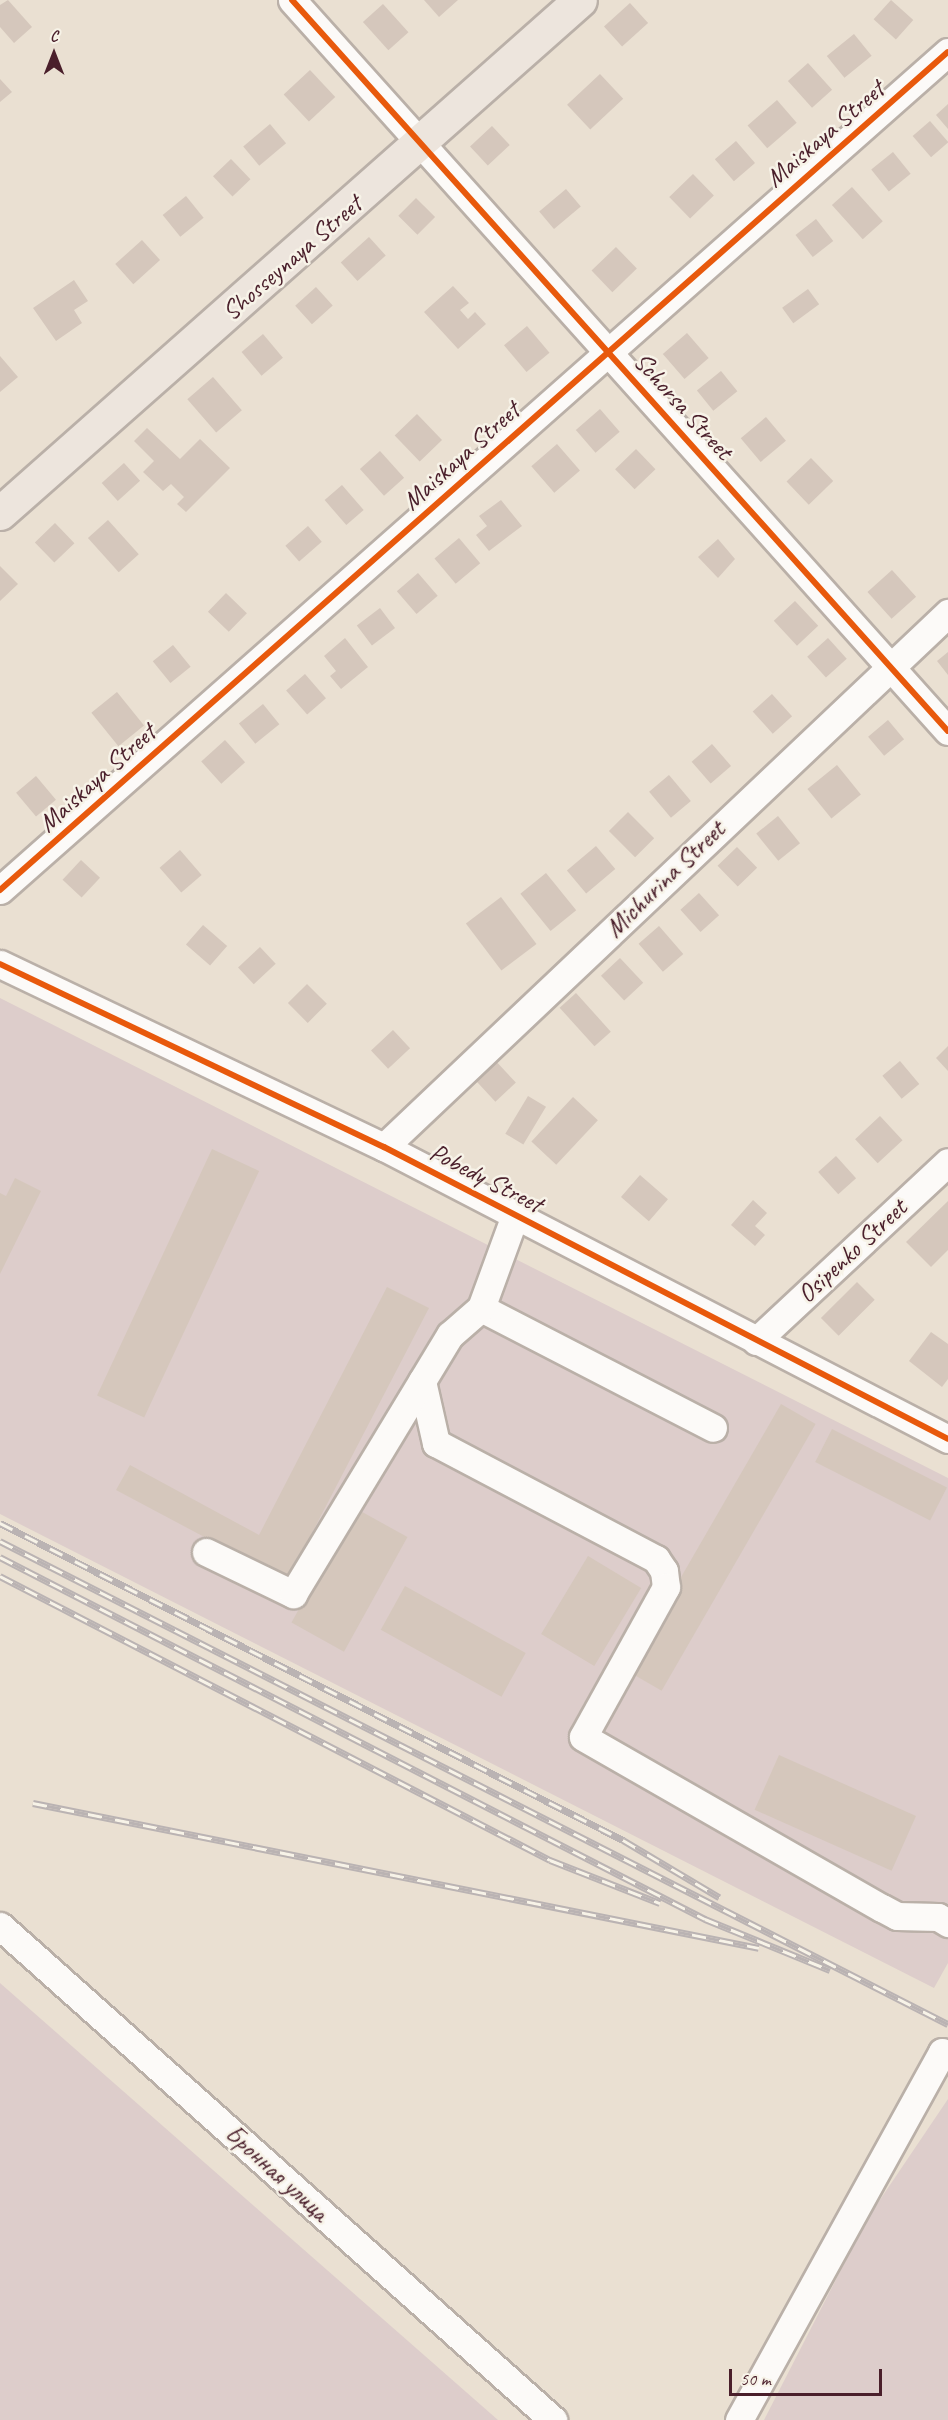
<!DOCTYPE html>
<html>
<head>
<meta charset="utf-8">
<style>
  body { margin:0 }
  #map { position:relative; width:948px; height:2420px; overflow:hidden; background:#eae0d2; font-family:Caveat,sans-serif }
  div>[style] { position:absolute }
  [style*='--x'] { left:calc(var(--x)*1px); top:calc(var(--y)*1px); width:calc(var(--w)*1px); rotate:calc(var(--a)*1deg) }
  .industrial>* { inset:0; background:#ddcdcb }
  .building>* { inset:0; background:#d5c7bc; transform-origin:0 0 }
  .roads { filter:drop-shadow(2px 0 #bab0a8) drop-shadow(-2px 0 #bab0a8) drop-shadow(0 2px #bab0a8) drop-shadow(0 -2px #bab0a8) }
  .minor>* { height:27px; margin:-13.5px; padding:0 13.5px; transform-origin:13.5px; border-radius:13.5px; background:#fcfaf8 }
  .major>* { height:33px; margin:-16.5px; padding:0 16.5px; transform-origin:16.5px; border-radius:16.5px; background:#ede5dd }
  .rail>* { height:7px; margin-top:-3.5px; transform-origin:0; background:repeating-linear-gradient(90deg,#f7f3e8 0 14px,#bab3b3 0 28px); box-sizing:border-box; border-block:2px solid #bab3b3 }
  .cycleway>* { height:6px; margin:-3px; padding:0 3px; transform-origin:3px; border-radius:3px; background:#e8590c }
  span { translate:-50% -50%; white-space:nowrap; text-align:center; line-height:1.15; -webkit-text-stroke:5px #f7f3e8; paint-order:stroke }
  .street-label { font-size:26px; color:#4a1f2b }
  .north { position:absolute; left:24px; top:24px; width:60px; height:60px; -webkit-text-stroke:4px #f7f3e8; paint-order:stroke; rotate:0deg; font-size:16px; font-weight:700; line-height:24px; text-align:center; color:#4a1f2b }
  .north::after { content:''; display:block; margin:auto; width:21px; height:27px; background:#4a1f2b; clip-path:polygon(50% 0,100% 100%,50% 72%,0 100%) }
  .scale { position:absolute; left:729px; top:2369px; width:153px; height:27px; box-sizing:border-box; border:3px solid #4a1f2b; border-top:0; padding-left:8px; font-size:18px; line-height:21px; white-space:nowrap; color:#4a1f2b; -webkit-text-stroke:4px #f7f3e8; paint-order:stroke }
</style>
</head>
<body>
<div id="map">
  <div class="industrial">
    <i style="clip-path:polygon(0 998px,948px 1478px,948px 1963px,934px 1988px,0 1514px)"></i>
    <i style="clip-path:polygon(0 1983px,498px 2420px,0 2420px)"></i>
    <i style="clip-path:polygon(948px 2099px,948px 2420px,764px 2420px,867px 2219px)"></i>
  </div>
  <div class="building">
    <i style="clip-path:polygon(8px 0,32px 27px,14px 43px,0 27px,0 5px)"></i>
    <i style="clip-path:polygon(424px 0,458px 0,439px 17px)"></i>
    <i style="left:891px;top:0;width:30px;height:26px;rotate:42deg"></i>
    <i style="left:630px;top:3px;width:27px;height:35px;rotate:48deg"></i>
    <i style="left:383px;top:4px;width:38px;height:27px;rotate:48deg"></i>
    <i style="left:854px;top:34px;width:28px;height:35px;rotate:51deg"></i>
    <i style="left:808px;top:63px;width:36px;height:27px;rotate:48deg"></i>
    <i style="left:310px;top:70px;width:37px;height:36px;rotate:47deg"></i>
    <i style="left:600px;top:74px;width:34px;height:45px;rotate:47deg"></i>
    <i style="clip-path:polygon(0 79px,12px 92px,0 102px)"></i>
    <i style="left:777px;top:100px;width:30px;height:39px;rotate:49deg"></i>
    <i style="clip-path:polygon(948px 104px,948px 129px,936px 115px)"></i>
    <i style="left:930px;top:121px;width:28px;height:23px;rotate:49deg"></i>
    <i style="left:270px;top:124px;width:25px;height:35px;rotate:50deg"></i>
    <i style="left:492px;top:126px;width:26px;height:30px;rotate:47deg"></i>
    <i style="left:736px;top:141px;width:29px;height:28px;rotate:49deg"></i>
    <i style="left:893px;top:152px;width:28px;height:28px;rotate:51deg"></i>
    <i style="left:231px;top:159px;width:28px;height:25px;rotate:46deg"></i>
    <i style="left:693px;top:174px;width:30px;height:33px;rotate:46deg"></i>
    <i style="left:852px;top:187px;width:46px;height:27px;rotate:48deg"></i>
    <i style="left:566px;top:189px;width:23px;height:35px;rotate:50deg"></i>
    <i style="left:186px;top:196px;width:28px;height:30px;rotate:51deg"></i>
    <i style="left:416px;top:198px;width:27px;height:25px;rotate:45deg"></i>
    <i style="left:816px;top:219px;width:28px;height:26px;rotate:52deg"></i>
    <i style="left:369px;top:237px;width:25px;height:38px;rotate:48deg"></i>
    <i style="left:142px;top:240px;width:27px;height:36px;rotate:48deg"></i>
    <i style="left:616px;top:247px;width:30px;height:34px;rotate:46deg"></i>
    <i style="clip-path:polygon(74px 280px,88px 301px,74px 310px,82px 323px,56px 341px,33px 308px)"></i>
    <i style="clip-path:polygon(453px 286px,469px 303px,460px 310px,468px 319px,475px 312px,486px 324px,458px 349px,424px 312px)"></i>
    <i style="left:316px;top:287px;width:25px;height:28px;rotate:48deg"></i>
    <i style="left:808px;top:289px;width:19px;height:32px;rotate:54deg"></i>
    <i style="left:527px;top:326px;width:35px;height:30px;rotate:50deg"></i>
    <i style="left:687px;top:333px;width:33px;height:32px;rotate:49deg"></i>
    <i style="left:263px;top:334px;width:31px;height:28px;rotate:50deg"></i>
    <i style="clip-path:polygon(0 356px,18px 377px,0 392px)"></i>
    <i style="left:721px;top:371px;width:26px;height:31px;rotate:51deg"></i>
    <i style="left:213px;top:377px;width:44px;height:34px;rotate:49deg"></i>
    <i style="left:600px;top:409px;width:30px;height:32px;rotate:49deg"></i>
    <i style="left:417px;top:414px;width:36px;height:31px;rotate:46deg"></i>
    <i style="left:766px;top:417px;width:31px;height:33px;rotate:50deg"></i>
    <i style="clip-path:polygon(147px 428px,180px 459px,200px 439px,230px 468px,186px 512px,177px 504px,184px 497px,171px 484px,163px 491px,143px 472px,154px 461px,134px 441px)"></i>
    <i style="left:557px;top:444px;width:35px;height:34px;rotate:49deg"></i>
    <i style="left:636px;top:449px;width:28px;height:29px;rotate:46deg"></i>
    <i style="left:380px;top:451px;width:36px;height:27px;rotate:48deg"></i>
    <i style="left:811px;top:458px;width:32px;height:34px;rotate:46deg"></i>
    <i style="left:124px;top:463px;width:24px;height:30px;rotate:48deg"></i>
    <i style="left:342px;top:485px;width:33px;height:23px;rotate:49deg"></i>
    <i style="clip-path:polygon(501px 500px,522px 526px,489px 551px,476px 535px,487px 526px,479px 516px)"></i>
    <i style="left:108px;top:520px;width:46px;height:27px;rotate:48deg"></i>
    <i style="left:55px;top:523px;width:28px;height:28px;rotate:46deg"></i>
    <i style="left:308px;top:526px;width:21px;height:30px;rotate:49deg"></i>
    <i style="left:459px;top:538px;width:33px;height:32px;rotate:50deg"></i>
    <i style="clip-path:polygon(718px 539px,735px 559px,718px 578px,698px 557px)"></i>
    <i style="clip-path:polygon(0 566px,18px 584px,0 601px)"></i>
    <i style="left:892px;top:570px;width:36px;height:33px;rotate:48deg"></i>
    <i style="left:418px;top:573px;width:30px;height:28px;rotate:49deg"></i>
    <i style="left:226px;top:593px;width:29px;height:26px;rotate:44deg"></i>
    <i style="left:795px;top:601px;width:34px;height:29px;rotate:47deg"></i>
    <i style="left:380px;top:608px;width:25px;height:29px;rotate:53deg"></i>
    <i style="clip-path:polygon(345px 638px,368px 667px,341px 689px,330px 676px,336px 671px,324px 656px)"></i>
    <i style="left:828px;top:638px;width:28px;height:28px;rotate:48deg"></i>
    <i style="left:173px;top:645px;width:28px;height:26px;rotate:51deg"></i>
    <i style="clip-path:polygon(948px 652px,948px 675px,937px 661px)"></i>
    <i style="left:305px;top:674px;width:32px;height:25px;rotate:49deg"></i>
    <i style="left:117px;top:692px;width:43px;height:33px;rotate:51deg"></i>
    <i style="left:772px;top:694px;width:30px;height:26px;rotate:48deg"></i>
    <i style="left:263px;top:704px;width:26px;height:31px;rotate:51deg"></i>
    <i style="left:888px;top:720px;width:25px;height:26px;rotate:50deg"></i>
    <i style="left:225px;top:740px;width:30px;height:32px;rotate:48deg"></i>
    <i style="left:712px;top:744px;width:29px;height:27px;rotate:49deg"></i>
    <i style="left:837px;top:765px;width:38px;height:38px;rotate:51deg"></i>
    <i style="left:669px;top:775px;width:34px;height:26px;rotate:50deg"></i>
    <i style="left:36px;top:776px;width:31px;height:26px;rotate:50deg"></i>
    <i style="left:628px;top:812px;width:37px;height:27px;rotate:45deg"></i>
    <i style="left:778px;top:816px;width:35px;height:28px;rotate:51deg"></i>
    <i style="left:596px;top:846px;width:30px;height:38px;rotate:50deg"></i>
    <i style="left:737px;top:847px;width:29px;height:27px;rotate:46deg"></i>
    <i style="left:180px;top:850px;width:33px;height:27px;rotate:49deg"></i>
    <i style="left:81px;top:860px;width:26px;height:27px;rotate:43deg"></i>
    <i style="left:546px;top:873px;width:48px;height:33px;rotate:51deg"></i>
    <i style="left:699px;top:893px;width:30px;height:25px;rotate:48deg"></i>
    <i style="left:501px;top:897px;width:59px;height:44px;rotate:53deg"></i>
    <i style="left:203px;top:925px;width:32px;height:26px;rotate:41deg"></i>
    <i style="left:659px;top:926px;width:37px;height:27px;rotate:49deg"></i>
    <i style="left:260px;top:947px;width:23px;height:30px;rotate:47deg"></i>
    <i style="left:620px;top:958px;width:34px;height:26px;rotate:47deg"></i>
    <i style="left:307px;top:984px;width:28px;height:27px;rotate:45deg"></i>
    <i style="left:576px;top:993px;width:52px;height:22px;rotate:48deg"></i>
    <i style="left:393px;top:1030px;width:25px;height:30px;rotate:47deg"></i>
    <i style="clip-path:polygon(948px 1046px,948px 1071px,936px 1058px)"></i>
    <i style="left:492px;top:1057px;width:35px;height:28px;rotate:47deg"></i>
    <i style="left:900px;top:1061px;width:30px;height:23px;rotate:50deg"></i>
    <i style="left:528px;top:1096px;width:21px;height:44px;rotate:31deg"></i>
    <i style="left:573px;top:1097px;width:34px;height:61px;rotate:43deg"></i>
    <i style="left:880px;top:1116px;width:33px;height:34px;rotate:47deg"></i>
    <i style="left:212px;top:1149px;width:52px;height:272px;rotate:25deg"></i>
    <i style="left:836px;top:1156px;width:30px;height:24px;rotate:48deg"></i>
    <i style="left:640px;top:1175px;width:37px;height:29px;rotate:41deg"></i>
    <i style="clip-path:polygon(15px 1178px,41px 1191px,0 1274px,0 1193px,6px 1196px)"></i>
    <i style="clip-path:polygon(753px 1200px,767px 1213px,755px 1226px,765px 1235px,755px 1246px,731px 1225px)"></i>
    <i style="clip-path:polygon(948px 1201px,948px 1250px,931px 1267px,906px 1242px)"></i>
    <i style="left:857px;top:1282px;width:25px;height:51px;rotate:45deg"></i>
    <i style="clip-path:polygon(387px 1287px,429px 1308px,287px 1581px,116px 1490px,130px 1465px,259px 1535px)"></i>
    <i style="clip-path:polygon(931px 1332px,948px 1344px,948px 1379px,942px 1387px,909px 1361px)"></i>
    <i style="left:781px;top:1404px;width:40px;height:308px;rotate:30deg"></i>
    <i style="left:832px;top:1429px;width:129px;height:37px;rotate:27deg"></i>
    <i style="left:355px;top:1508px;width:60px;height:131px;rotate:29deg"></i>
    <i style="left:588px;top:1556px;width:62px;height:91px;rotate:31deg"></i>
    <i style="left:405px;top:1586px;width:138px;height:50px;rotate:29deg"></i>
    <i style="left:779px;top:1755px;width:150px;height:60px;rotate:24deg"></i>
  </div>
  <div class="roads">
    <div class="minor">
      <i style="--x:292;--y:0;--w:982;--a:48.1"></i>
      <i style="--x:0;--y:890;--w:1265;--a:-41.48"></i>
      <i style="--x:0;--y:964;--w:425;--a:25.5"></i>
      <i style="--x:384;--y:1147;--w:635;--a:27.37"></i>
      <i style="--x:384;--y:1147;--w:777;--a:-43.43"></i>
      <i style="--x:481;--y:1308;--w:261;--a:27.3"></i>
      <i style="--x:756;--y:1341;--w:262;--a:-43"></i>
      <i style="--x:422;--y:1381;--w:64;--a:77.3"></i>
      <i style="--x:436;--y:1443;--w:249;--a:27.8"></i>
      <i style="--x:656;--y:1559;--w:14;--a:56"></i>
      <i style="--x:664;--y:1571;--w:16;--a:83"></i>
      <i style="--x:666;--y:1587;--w:171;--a:119"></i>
      <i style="--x:583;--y:1737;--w:344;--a:29.8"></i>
      <i style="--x:882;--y:1908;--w:17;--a:28"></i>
      <i style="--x:897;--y:1916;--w:41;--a:1.4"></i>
      <i style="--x:938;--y:1917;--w:12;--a:31"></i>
      <i style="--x:206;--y:1552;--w:97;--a:25.8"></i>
      <i style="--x:293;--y:1594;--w:303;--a:-58.8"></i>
      <i style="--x:450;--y:1335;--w:41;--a:-41.1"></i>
      <i style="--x:481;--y:1308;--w:99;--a:-69.9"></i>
      <i style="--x:0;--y:1926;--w:742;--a:41.77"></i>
      <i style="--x:739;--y:2420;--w:420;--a:-61.1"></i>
      <i style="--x:942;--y:2052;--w:7;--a:34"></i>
    </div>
    <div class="major">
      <i style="--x:0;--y:513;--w:774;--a:-41.49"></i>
    </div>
  </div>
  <div class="rail">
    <i style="--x:0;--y:1523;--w:699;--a:26.97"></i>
    <i style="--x:623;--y:1840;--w:112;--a:30.7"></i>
    <i style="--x:0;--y:1541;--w:1064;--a:27"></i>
    <i style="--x:0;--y:1557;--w:793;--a:27.18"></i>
    <i style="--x:705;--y:1919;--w:135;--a:22.2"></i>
    <i style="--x:0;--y:1576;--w:619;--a:27.31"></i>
    <i style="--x:550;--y:1860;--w:118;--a:21.4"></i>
    <i style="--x:33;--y:1803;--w:740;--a:11.29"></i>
  </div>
  <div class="cycleway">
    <i style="--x:292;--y:0;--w:982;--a:48.1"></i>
    <i style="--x:0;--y:890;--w:1265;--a:-41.48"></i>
    <i style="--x:0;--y:964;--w:425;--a:25.5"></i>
    <i style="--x:384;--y:1147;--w:635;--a:27.37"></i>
  </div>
  <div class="street-label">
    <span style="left:825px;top:134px;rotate:-41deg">Maiskaya Street</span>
    <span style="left:292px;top:258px;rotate:-41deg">Shosseynaya Street</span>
    <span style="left:683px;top:406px;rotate:48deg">Schorsa Street</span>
    <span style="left:461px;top:456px;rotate:-42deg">Maiskaya Street</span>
    <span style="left:97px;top:778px;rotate:-42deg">Maiskaya Street</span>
    <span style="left:665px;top:879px;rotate:-44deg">Michurina Street</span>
    <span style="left:486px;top:1178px;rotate:27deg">Pobedy Street</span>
    <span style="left:852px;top:1251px;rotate:-43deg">Osipenko Street</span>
    <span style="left:277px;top:2173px;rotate:42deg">Бронная улица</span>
  </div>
  <div class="north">С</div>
  <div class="scale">50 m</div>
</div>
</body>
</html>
